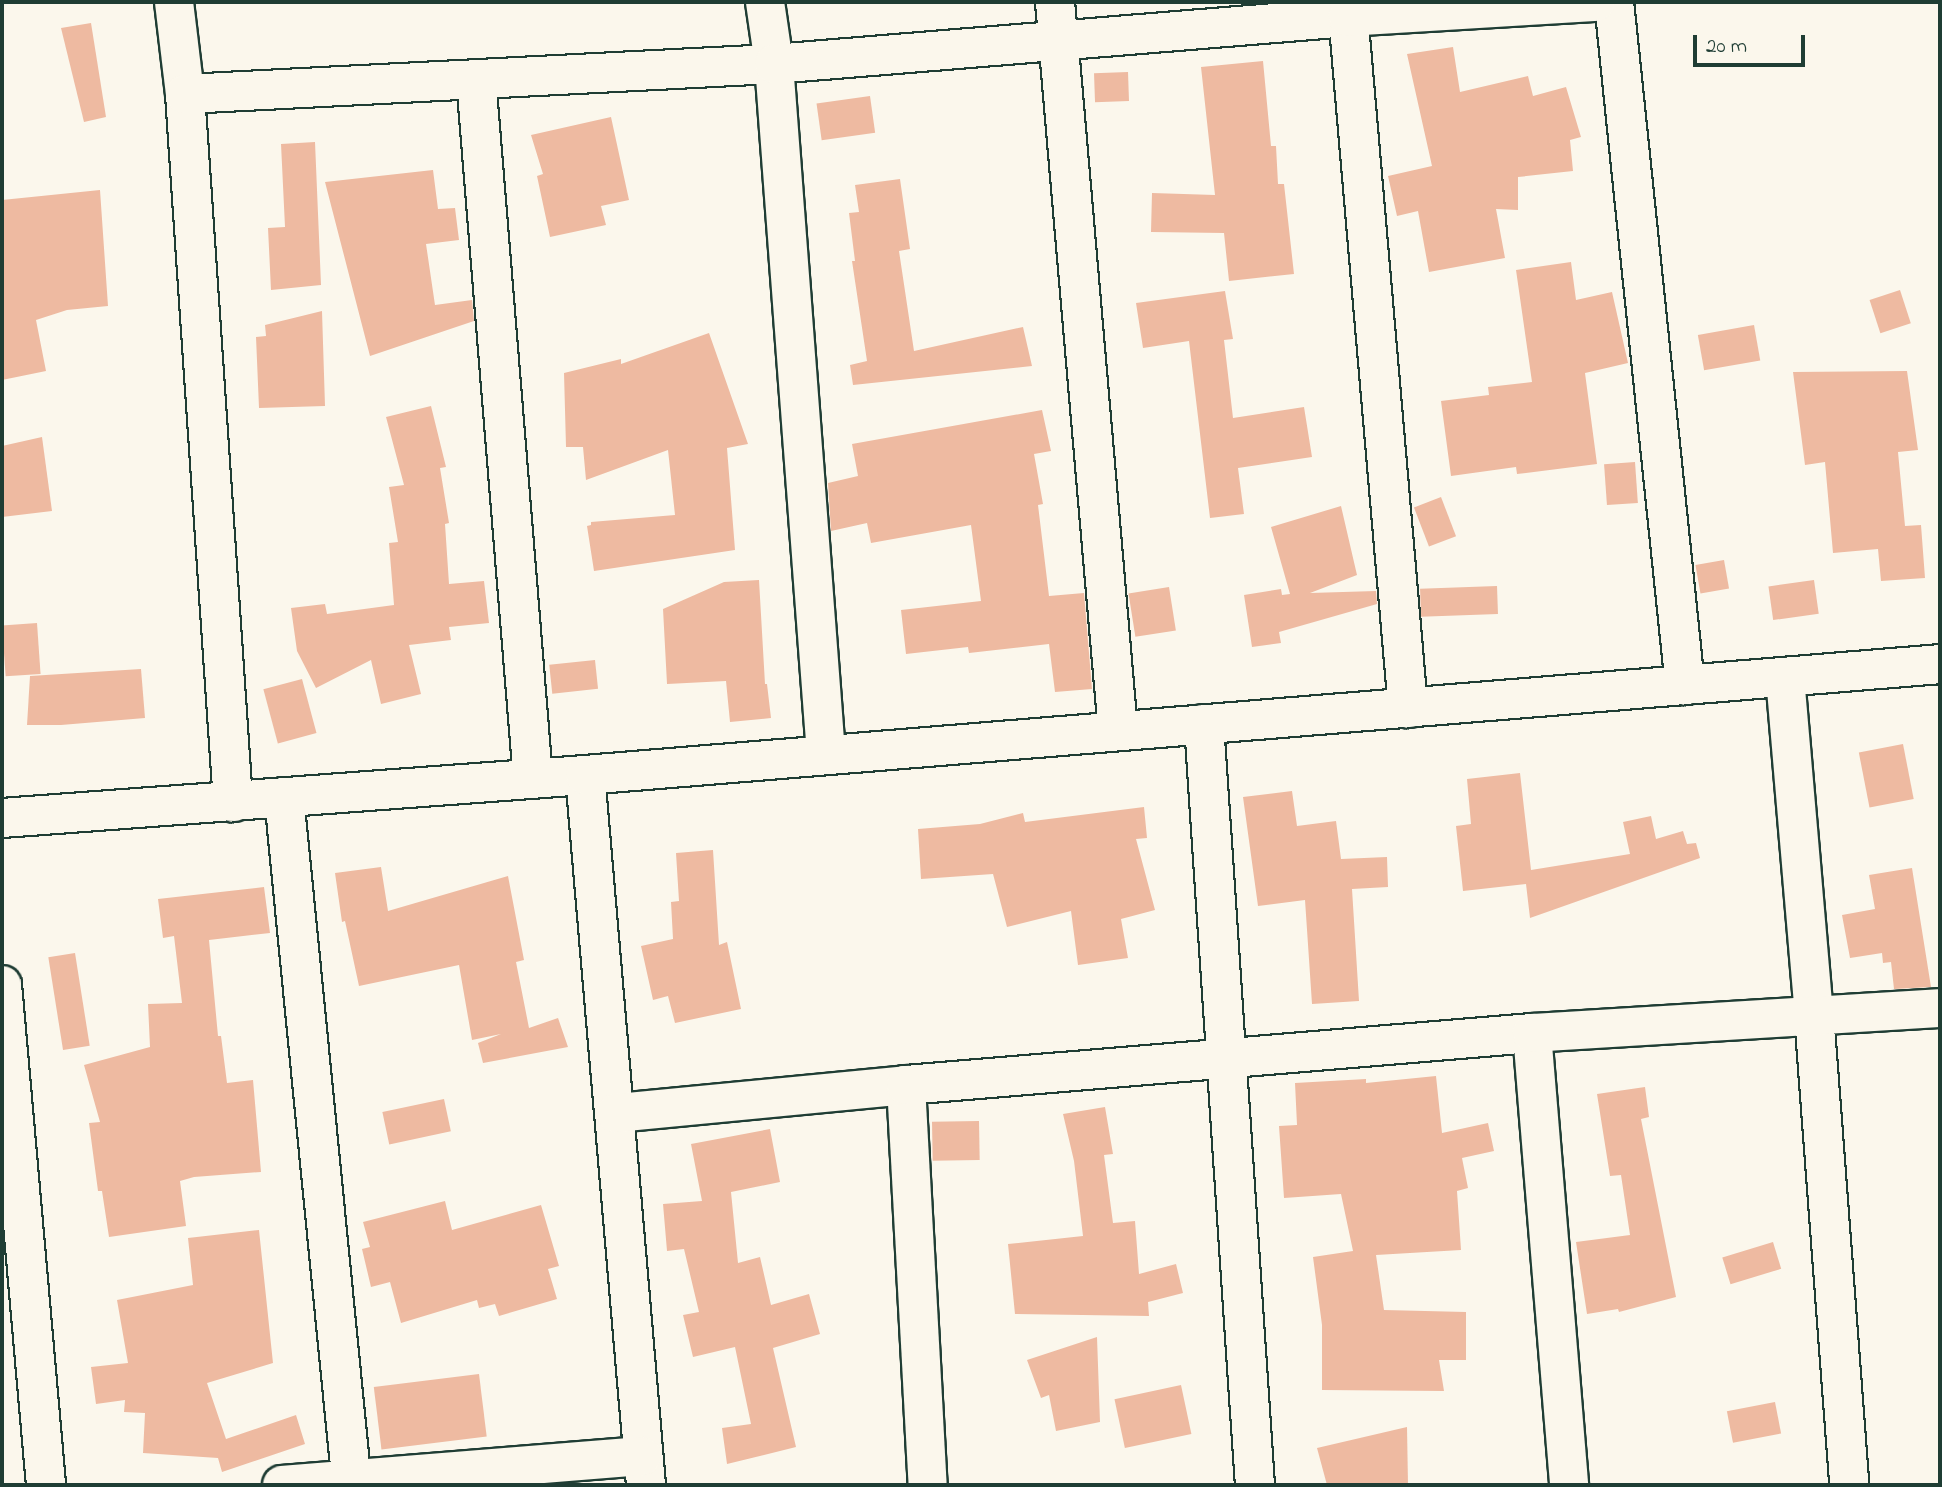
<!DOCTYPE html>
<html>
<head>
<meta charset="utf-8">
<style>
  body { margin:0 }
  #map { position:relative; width:1942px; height:1487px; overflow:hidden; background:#fbf7ec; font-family:"Indie Flower",sans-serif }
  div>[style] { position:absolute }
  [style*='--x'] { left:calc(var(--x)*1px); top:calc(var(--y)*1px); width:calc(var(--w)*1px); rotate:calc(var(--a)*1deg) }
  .building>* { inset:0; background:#eebaa1; transform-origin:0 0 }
  .roads { filter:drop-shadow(2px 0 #1f3d34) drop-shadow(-2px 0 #1f3d34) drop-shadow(0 2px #1f3d34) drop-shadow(0 -2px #1f3d34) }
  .minor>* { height:38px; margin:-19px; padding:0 19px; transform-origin:19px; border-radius:19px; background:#fbf7ec }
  span { translate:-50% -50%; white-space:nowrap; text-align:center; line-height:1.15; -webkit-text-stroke:5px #fbf7ec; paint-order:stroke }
  .frame { position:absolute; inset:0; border:4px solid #1f3d34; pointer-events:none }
  .scale { position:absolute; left:1693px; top:35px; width:112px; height:32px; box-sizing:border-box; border:4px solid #1f3d34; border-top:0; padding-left:9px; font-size:21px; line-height:24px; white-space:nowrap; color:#1f3d34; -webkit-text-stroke:5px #fbf7ec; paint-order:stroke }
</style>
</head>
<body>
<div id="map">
  <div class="building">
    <i style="clip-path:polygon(91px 23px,106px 117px,84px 122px,61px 28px)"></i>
    <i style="clip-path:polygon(1453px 47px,1460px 92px,1528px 76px,1533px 96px,1566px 87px,1581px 137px,1570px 140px,1573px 171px,1518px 177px,1518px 210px,1496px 209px,1505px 258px,1429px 272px,1418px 211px,1397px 216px,1388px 176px,1432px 166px,1407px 54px)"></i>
    <i style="clip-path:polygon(1263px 61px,1271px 146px,1276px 146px,1278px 184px,1284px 184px,1294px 274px,1229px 281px,1224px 233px,1151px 232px,1152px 193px,1215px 195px,1201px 67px)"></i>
    <i style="left:1128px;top:72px;width:29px;height:34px;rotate:88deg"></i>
    <i style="left:870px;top:96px;width:37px;height:54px;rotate:82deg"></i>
    <i style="clip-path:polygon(611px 117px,629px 200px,601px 206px,606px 225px,550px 237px,537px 176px,543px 174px,531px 135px)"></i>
    <i style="clip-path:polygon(315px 142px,321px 285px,271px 290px,268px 228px,285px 227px,281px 144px)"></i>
    <i style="clip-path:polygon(433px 170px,438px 209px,455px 208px,459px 240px,426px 244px,435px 305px,472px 300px,474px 321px,370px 356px,325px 182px)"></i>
    <i style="clip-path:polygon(900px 179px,910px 249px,899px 251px,914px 351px,1023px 327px,1032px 366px,853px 385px,850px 365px,867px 361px,852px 261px,855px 261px,849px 213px,859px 212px,855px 185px)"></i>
    <i style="clip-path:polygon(100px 190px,108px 306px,67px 310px,36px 320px,46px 371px,2px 380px,2px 200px)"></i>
    <i style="clip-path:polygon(1571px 262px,1576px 300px,1612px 292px,1628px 363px,1585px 373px,1597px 464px,1517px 474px,1516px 467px,1451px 476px,1441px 401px,1489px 395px,1488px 387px,1532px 382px,1516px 270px)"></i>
    <i style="left:1900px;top:290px;width:35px;height:32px;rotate:72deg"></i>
    <i style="clip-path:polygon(1225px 291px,1233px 339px,1224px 340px,1233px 418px,1304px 407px,1312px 457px,1238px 468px,1244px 514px,1210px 518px,1189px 341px,1143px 348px,1136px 303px)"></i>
    <i style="clip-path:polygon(322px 311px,325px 406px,259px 408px,256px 337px,266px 336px,265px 325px)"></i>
    <i style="left:1754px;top:325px;width:36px;height:57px;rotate:80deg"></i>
    <i style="clip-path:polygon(709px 333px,748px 444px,727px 448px,735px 550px,594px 571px,587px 526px,591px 525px,591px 522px,675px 515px,668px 450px,586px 480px,583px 447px,566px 447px,564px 373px,621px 359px,621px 364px)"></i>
    <i style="clip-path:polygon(1907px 371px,1918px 450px,1898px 452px,1905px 526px,1921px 525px,1925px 578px,1881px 581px,1878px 549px,1833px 553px,1825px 462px,1805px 465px,1793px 372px)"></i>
    <i style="clip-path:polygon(431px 406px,446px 467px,440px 468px,449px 523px,445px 524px,449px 584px,484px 581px,489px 623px,449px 627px,451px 640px,409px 645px,421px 694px,381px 704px,371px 660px,316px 688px,297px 651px,291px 608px,325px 604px,327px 614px,394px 605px,389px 543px,398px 542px,389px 487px,404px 485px,386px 417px)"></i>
    <i style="clip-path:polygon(1042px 410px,1051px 451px,1034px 454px,1043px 504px,1038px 505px,1049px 596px,1084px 593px,1092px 689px,1055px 692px,1049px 644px,969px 653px,968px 647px,906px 654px,901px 610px,981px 601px,971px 525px,871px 543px,867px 523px,831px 531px,828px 483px,858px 476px,852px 444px)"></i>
    <i style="clip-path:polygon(42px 437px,52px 511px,2px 517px,2px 446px)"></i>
    <i style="left:1635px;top:462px;width:41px;height:31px;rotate:86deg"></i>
    <i style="left:1441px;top:497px;width:42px;height:29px;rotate:69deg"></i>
    <i style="clip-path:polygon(1341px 506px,1357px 575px,1310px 593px,1376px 591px,1377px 604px,1279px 632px,1281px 643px,1252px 647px,1244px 595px,1281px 589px,1282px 595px,1290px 594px,1271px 527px)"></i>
    <i style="left:1724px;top:560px;width:29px;height:29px;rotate:80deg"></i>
    <i style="clip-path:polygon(759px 580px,765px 684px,767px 684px,771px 718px,730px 722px,726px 681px,667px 684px,663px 609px,724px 582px)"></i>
    <i style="left:1814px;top:580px;width:34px;height:46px;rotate:82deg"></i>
    <i style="left:1497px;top:586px;width:28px;height:77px;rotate:88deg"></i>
    <i style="left:1169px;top:587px;width:44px;height:41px;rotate:81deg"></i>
    <i style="left:37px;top:623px;width:51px;height:35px;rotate:86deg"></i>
    <i style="left:595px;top:660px;width:29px;height:46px;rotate:84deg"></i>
    <i style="clip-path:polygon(141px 669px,145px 718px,61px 725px,27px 725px,30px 676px)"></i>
    <i style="left:302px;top:679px;width:56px;height:40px;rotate:75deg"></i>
    <i style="left:1903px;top:744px;width:56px;height:45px;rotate:79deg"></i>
    <i style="clip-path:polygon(1520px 773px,1531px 870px,1630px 854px,1623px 822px,1651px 816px,1656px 839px,1683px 831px,1687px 844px,1696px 843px,1700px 858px,1530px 918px,1526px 884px,1463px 891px,1456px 826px,1471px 824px,1467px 779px)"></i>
    <i style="clip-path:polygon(1292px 791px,1297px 826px,1336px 821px,1341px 859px,1387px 857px,1388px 887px,1352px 889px,1359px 1001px,1312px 1004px,1305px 900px,1258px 906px,1243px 797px)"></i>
    <i style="clip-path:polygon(1144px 807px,1147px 838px,1136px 839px,1155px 910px,1121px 919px,1128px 958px,1078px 965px,1071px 911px,1007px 927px,993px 874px,921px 879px,918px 829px,980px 824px,1023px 813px,1025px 822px)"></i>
    <i style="clip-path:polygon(713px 850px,719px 945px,727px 942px,741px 1009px,675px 1023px,668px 996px,653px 1000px,641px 946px,673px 939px,671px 902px,679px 901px,676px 853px)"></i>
    <i style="clip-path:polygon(381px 867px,388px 911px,508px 876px,524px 960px,516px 962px,529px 1028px,558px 1018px,568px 1047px,483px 1063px,478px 1043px,501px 1034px,472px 1040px,459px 965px,359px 986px,345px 921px,342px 922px,335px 873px)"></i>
    <i style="clip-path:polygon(1912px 868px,1931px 987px,1894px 989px,1891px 962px,1883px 963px,1882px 953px,1850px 958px,1842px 915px,1875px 909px,1869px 875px)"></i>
    <i style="clip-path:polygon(264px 887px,270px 933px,209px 940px,218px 1036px,221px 1036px,227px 1083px,253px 1080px,261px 1172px,194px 1177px,180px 1181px,186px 1226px,109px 1237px,102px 1191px,98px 1191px,89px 1123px,100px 1122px,84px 1065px,150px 1047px,148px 1004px,182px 1003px,174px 936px,163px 938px,158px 899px)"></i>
    <i style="left:75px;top:953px;width:94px;height:27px;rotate:81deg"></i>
    <i style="clip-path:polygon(1436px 1076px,1442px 1133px,1488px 1123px,1494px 1151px,1462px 1158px,1468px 1188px,1457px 1191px,1461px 1250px,1376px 1255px,1384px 1310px,1466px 1312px,1466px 1360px,1439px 1360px,1444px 1391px,1322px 1390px,1322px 1325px,1313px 1257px,1353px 1251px,1341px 1194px,1284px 1198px,1279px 1126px,1297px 1125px,1295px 1083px,1366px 1079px,1366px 1083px)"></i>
    <i style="clip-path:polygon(1645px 1087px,1649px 1117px,1641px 1119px,1676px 1297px,1619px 1312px,1618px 1309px,1587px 1314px,1576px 1242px,1630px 1235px,1621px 1175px,1610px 1176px,1597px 1094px)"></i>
    <i style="left:444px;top:1099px;width:33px;height:63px;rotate:78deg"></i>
    <i style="clip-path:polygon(1105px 1107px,1113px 1154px,1104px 1155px,1113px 1223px,1135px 1221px,1139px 1274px,1176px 1264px,1183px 1293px,1148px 1302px,1149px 1316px,1015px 1314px,1008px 1244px,1083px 1236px,1074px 1161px,1063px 1114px)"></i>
    <i style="left:979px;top:1121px;width:39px;height:47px;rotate:89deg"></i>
    <i style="clip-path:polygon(770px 1129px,780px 1182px,731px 1192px,738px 1263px,760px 1257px,771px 1305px,809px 1294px,820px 1334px,773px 1348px,796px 1447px,727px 1464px,722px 1428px,751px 1424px,735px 1347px,693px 1357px,683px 1315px,699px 1312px,684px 1249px,667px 1251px,663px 1204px,702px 1201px,691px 1144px)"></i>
    <i style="clip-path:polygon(445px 1201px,452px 1230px,541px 1205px,559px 1266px,548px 1269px,557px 1299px,499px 1316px,495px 1304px,479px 1308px,477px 1300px,401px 1323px,390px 1282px,371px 1287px,362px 1249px,370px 1247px,363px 1222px)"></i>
    <i style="clip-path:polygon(259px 1230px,273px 1363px,207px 1383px,226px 1439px,296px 1415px,305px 1444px,222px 1472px,218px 1458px,143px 1453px,145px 1413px,124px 1412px,125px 1400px,96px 1404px,91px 1367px,128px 1363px,117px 1300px,193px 1285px,188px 1238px)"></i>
    <i style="left:1773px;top:1242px;width:28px;height:53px;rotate:73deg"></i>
    <i style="clip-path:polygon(1097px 1337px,1100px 1422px,1056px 1431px,1049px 1395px,1041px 1398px,1027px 1360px)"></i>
    <i style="left:479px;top:1374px;width:63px;height:106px;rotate:83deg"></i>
    <i style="left:1181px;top:1385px;width:50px;height:68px;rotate:78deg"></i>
    <i style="left:1775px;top:1402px;width:32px;height:49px;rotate:79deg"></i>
    <i style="clip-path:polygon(1407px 1427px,1408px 1485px,1327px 1485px,1317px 1448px)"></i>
  </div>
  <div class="roads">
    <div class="minor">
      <i style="--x:174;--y:2;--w:93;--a:83.2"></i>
      <i style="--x:185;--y:94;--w:710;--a:86.12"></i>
      <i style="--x:765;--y:2;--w:63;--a:81.7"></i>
      <i style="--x:774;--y:64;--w:692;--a:85.69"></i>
      <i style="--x:1055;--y:2;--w:732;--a:85.06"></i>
      <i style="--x:1347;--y:2;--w:709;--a:85.06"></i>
      <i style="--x:1614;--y:2;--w:687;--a:84.07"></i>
      <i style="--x:476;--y:79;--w:701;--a:85.34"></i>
      <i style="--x:185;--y:94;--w:590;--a:-2.92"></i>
      <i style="--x:774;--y:64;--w:576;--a:-4.68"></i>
      <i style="--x:1348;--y:17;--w:248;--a:-3.5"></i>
      <i style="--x:1785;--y:677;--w:339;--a:85.1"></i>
      <i style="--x:1814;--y:1015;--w:471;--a:85.7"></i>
      <i style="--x:1204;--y:724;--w:763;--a:86.17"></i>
      <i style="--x:585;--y:775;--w:713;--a:85.09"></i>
      <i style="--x:284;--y:797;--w:691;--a:84.36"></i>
      <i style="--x:2;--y:818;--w:585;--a:-4.22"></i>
      <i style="--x:585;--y:775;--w:1360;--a:-4.68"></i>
      <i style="--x:2;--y:985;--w:502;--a:84.97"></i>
      <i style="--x:1532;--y:1033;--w:454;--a:85.3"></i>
      <i style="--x:906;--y:1085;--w:401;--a:86.9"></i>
      <i style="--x:616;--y:1113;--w:291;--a:-5.5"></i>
      <i style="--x:906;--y:1085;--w:628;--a:-4.75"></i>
      <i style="--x:1532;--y:1033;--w:409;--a:-3.5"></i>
      <i style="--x:282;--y:1485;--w:361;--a:-4.6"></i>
    </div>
  </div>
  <div class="frame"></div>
  <div class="scale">20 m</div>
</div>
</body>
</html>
